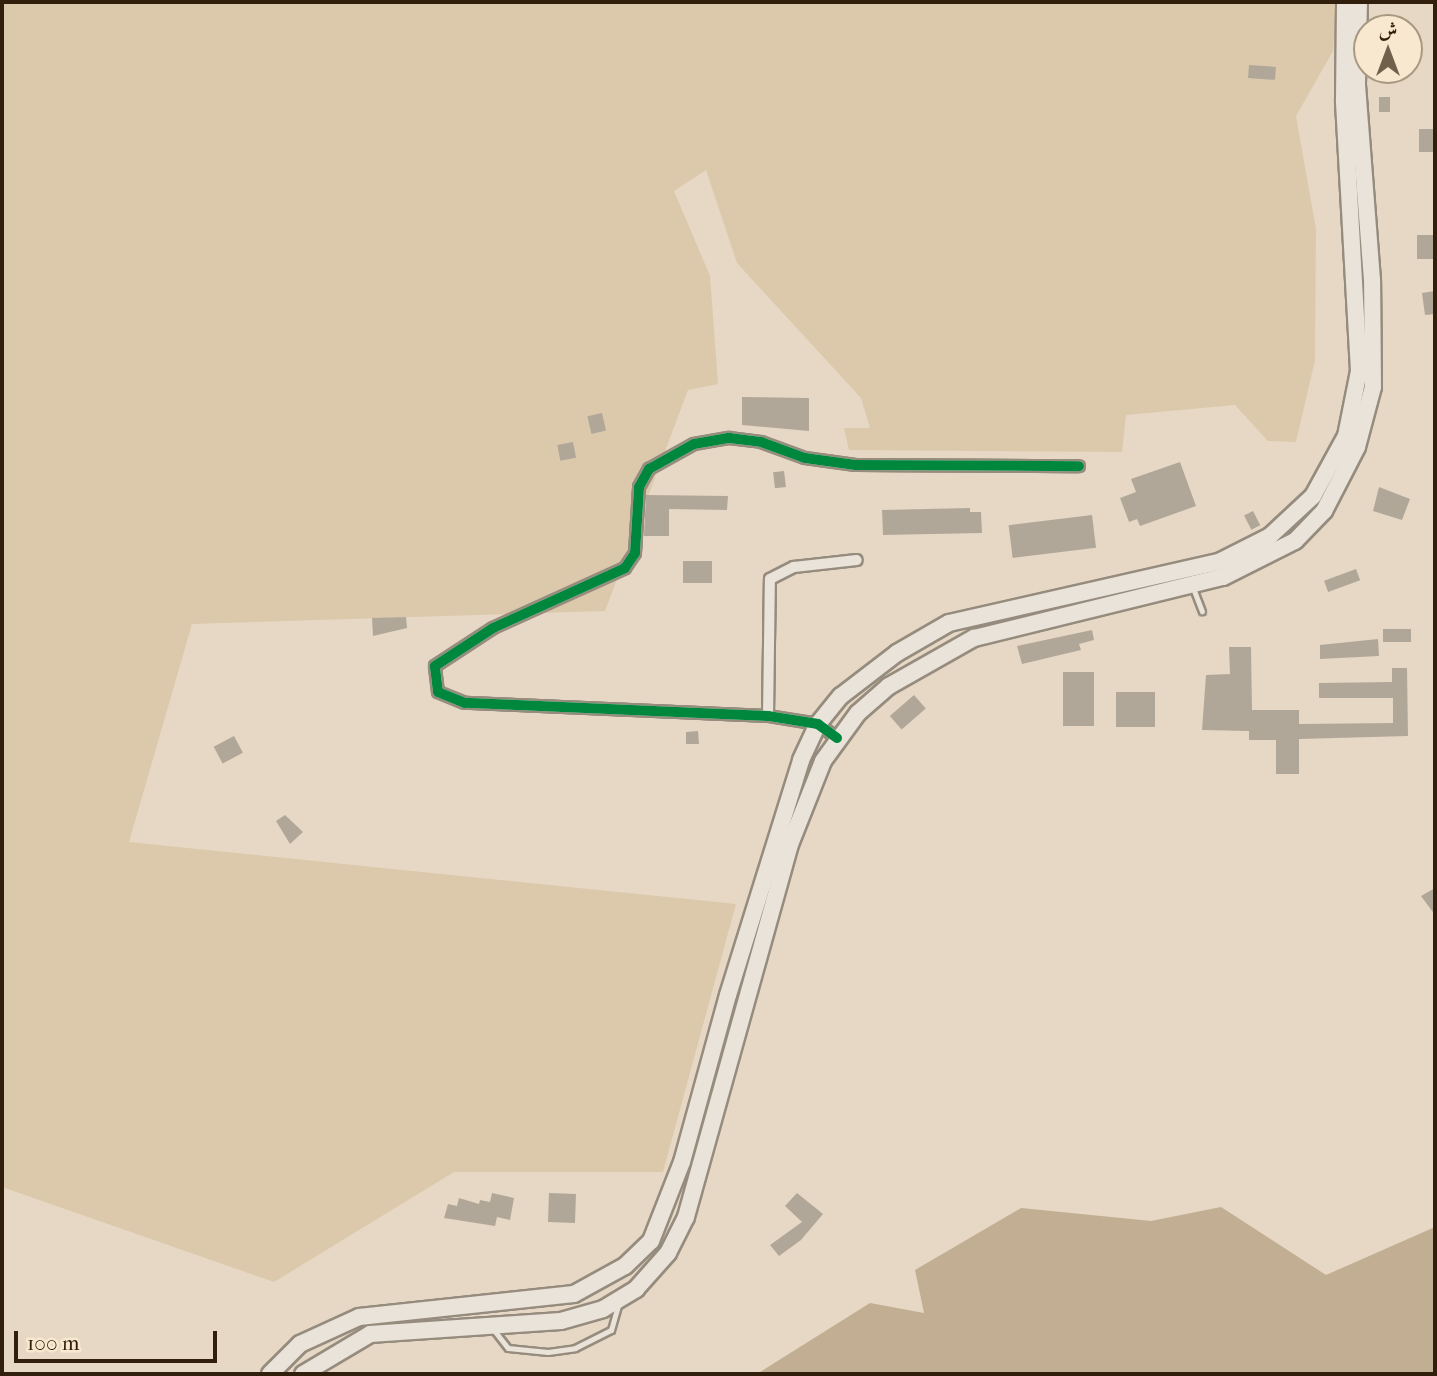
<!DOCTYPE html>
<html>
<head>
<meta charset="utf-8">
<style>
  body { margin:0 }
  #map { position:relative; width:1437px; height:1376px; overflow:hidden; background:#e6d8c4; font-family:"IM FELL French Canon",Amiri,serif }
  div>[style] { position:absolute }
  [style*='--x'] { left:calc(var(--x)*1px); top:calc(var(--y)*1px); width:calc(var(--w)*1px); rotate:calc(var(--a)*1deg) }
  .green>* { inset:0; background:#dcc9ac }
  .water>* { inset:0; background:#c2ae92 }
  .building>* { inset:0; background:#b1a799; transform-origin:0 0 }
  .roads { filter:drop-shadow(2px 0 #968c7e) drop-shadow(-2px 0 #968c7e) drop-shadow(0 2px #968c7e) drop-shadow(0 -2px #968c7e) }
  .service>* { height:5px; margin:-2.5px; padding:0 2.5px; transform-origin:2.5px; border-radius:2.5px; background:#eae3d9 }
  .minor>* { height:10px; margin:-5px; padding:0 5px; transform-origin:5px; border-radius:5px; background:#eae3d9 }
  .secondary>* { height:16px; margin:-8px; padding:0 8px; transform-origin:8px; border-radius:8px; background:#eae3d9 }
  .cycleway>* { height:10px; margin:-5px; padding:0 5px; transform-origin:5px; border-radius:5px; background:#00873e }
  span { translate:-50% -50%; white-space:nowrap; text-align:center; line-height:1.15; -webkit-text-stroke:6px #f8e8d0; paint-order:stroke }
  .frame { position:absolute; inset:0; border:4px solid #321f0b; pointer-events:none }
  .north { position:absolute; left:1353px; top:14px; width:70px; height:70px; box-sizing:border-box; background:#f8e8d0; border:2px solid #a99881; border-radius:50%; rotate:0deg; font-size:19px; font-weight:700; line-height:28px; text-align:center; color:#321f0b }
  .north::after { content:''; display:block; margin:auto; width:24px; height:32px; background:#71604c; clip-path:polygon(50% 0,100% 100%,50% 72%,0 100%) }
  .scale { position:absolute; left:14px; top:1331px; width:203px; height:32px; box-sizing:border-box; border:4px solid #321f0b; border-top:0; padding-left:9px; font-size:21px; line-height:24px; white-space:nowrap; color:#321f0b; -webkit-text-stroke:5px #f8e8d0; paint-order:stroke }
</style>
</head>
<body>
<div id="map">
  <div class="green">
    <i style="clip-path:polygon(2px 2px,1333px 2px,1336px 7px,1333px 51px,1296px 116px,1316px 229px,1315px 360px,1296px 442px,1268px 441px,1235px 405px,1126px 415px,1122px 452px,849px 450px,844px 428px,870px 428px,861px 398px,737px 263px,706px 170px,674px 191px,710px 276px,718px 384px,688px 390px,605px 611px,192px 624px,129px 842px,736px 904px,663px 1172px,454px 1172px,274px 1282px,2px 1187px)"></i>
  </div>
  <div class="water">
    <i style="clip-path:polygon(1221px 1207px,1326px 1275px,1435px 1227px,1435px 1374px,757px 1374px,870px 1303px,924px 1313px,915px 1270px,1021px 1208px,1151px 1221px)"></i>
  </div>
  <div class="building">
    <i style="left:1249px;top:65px;width:27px;height:13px;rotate:4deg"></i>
    <i style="left:1379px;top:97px;width:11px;height:15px"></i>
    <i style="left:1435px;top:129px;width:23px;height:16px;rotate:90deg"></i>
    <i style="left:1417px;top:235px;width:18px;height:24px"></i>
    <i style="clip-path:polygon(1435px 291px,1435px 314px,1425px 315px,1422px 293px)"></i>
    <i style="clip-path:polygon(742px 397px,809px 398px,809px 431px,742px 425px)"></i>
    <i style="left:602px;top:413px;width:18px;height:15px;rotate:77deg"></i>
    <i style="left:573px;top:442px;width:16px;height:16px;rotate:79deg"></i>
    <i style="clip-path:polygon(1180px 462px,1196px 506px,1140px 526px,1137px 519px,1129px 522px,1120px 498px,1136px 492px,1131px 479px)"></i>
    <i style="left:784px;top:471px;width:16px;height:11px;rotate:83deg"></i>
    <i style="clip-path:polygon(1379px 487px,1410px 499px,1402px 520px,1373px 511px)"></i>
    <i style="clip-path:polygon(646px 495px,728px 496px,727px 510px,669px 509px,669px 536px,644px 536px)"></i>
    <i style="clip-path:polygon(970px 508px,970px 512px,981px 512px,982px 533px,883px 535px,882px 510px)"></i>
    <i style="left:1253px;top:511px;width:16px;height:10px;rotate:63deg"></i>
    <i style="left:1092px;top:515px;width:33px;height:84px;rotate:83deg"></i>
    <i style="left:712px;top:561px;width:22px;height:29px;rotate:90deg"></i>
    <i style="left:1356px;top:569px;width:12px;height:34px;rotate:70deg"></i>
    <i style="clip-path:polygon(406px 617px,407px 628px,373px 636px,372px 618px)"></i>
    <i style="left:1411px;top:629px;width:13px;height:28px;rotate:90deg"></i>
    <i style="clip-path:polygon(1092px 630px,1094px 640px,1079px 644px,1081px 650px,1022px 664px,1017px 646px)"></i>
    <i style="clip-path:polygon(1378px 639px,1379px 656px,1320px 659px,1320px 645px)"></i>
    <i style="clip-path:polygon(1229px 647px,1251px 647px,1252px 710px,1299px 710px,1299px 724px,1393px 723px,1393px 698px,1319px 698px,1319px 683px,1392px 682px,1392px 668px,1407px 668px,1408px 736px,1299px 739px,1299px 774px,1276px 774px,1276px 740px,1249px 740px,1249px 731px,1202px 730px,1206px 675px,1230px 674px)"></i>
    <i style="left:1063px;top:672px;width:31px;height:54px"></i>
    <i style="left:1155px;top:692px;width:35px;height:39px;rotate:90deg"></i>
    <i style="left:914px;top:695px;width:18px;height:32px;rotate:49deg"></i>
    <i style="clip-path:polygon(698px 731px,699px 744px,686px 744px,686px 732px)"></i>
    <i style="left:234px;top:736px;width:19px;height:23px;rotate:62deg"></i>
    <i style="clip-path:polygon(285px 815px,303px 832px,290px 844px,276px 821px)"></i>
    <i style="clip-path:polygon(1435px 888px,1435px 915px,1421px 896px)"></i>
    <i style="clip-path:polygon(492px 1193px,514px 1198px,510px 1220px,497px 1217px,495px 1226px,444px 1218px,448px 1204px,457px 1206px,459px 1198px,479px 1204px,480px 1200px,490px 1202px)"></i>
    <i style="left:549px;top:1193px;width:27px;height:29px;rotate:2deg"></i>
    <i style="clip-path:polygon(797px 1193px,823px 1214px,801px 1240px,779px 1256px,770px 1245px,802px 1222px,785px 1206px)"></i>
  </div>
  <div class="roads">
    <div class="service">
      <i style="--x:1193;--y:588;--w:25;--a:69"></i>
      <i style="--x:493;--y:1329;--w:24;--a:52"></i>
      <i style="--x:508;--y:1348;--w:40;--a:5.7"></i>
      <i style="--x:548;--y:1352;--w:27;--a:-8"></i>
      <i style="--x:575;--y:1348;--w:40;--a:-26.6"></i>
      <i style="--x:611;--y:1330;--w:26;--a:-74"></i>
    </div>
    <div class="minor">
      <i style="--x:768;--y:716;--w:137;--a:-89.2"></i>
      <i style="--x:770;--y:579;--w:27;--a:-27"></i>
      <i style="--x:794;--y:567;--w:63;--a:-6.3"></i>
      <i style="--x:837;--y:738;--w:24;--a:-144"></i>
      <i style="--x:818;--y:724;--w:51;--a:-170.9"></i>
      <i style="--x:768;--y:716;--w:303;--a:-177.5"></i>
      <i style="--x:465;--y:703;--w:29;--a:-158"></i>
      <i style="--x:438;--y:692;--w:26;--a:-97"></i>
      <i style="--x:435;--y:666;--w:69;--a:-33.2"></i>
      <i style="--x:493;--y:628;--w:145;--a:-24.4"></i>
      <i style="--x:625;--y:568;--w:18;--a:-56"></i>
      <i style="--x:635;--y:553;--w:66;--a:-86.5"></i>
      <i style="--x:639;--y:487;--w:21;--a:-61"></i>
      <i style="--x:649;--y:469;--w:51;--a:-29.1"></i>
      <i style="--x:694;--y:444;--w:36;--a:-10"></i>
      <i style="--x:729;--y:438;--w:32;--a:7"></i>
      <i style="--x:761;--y:442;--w:47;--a:20"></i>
      <i style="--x:805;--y:458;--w:51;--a:7.8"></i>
      <i style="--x:856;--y:465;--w:223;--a:0.3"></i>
    </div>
    <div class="secondary">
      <i style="--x:270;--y:1374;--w:42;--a:-45"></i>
      <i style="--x:300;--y:1344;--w:65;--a:-24.6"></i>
      <i style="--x:359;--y:1317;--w:216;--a:-6.1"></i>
      <i style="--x:574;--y:1294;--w:58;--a:-28.8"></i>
      <i style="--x:625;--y:1266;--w:36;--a:-44"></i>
      <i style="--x:651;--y:1241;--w:85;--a:-68.6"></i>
      <i style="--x:682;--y:1162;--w:173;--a:-74.6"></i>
      <i style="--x:728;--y:995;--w:246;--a:-72.7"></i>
      <i style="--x:801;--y:760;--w:40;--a:-65"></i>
      <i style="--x:818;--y:724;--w:36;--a:-51"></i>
      <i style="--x:841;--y:696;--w:71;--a:-37.5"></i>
      <i style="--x:897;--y:653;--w:60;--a:-30"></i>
      <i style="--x:949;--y:623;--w:279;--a:-12.8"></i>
      <i style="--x:1221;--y:561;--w:55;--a:-27"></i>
      <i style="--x:1270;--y:536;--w:59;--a:-42.9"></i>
      <i style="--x:1313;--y:496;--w:68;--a:-61.2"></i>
      <i style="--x:1346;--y:436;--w:66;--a:-78.7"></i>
      <i style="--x:1359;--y:371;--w:271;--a:-93.2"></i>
      <i style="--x:1344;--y:100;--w:98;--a:-89.4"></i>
      <i style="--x:303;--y:1374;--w:78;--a:-30.8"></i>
      <i style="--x:370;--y:1334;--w:191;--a:-3.9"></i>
      <i style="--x:561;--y:1321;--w:44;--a:-15.9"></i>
      <i style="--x:603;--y:1309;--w:39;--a:-31"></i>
      <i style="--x:636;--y:1289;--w:48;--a:-48.4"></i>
      <i style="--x:668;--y:1253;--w:40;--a:-63.4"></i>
      <i style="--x:686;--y:1217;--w:384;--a:-74.4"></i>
      <i style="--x:789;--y:847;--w:92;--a:-68.4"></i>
      <i style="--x:823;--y:761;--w:59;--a:-53.9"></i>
      <i style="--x:858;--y:713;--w:41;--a:-41.1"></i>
      <i style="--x:889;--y:686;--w:98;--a:-29.5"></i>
      <i style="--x:974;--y:638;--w:256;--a:-13.8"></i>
      <i style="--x:1223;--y:577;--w:80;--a:-26.6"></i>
      <i style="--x:1295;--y:541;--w:42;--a:-46"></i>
      <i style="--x:1324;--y:511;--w:72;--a:-62.7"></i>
      <i style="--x:1357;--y:447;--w:62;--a:-75.1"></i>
      <i style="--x:1373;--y:387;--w:107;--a:-90.5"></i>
      <i style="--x:1372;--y:280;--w:198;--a:-94.4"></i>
      <i style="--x:1357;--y:83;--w:81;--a:-88.6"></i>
    </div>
  </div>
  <div class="cycleway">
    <i style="--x:837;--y:738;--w:24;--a:-144"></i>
    <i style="--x:818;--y:724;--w:51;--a:-170.9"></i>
    <i style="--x:768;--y:716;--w:303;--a:-177.5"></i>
    <i style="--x:465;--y:703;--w:29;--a:-158"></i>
    <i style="--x:438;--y:692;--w:26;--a:-97"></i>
    <i style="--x:435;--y:666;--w:69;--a:-33.2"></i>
    <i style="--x:493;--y:628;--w:145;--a:-24.4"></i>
    <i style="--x:625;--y:568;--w:18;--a:-56"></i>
    <i style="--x:635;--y:553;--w:66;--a:-86.5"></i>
    <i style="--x:639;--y:487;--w:21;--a:-61"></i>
    <i style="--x:649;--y:469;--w:51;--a:-29.1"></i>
    <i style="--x:694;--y:444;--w:36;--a:-10"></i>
    <i style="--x:729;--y:438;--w:32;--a:7"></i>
    <i style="--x:761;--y:442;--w:47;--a:20"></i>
    <i style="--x:805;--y:458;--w:51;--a:7.8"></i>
    <i style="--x:856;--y:465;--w:223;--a:0.3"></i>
  </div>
  <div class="frame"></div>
  <div class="north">ش</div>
  <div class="scale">100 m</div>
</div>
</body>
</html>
